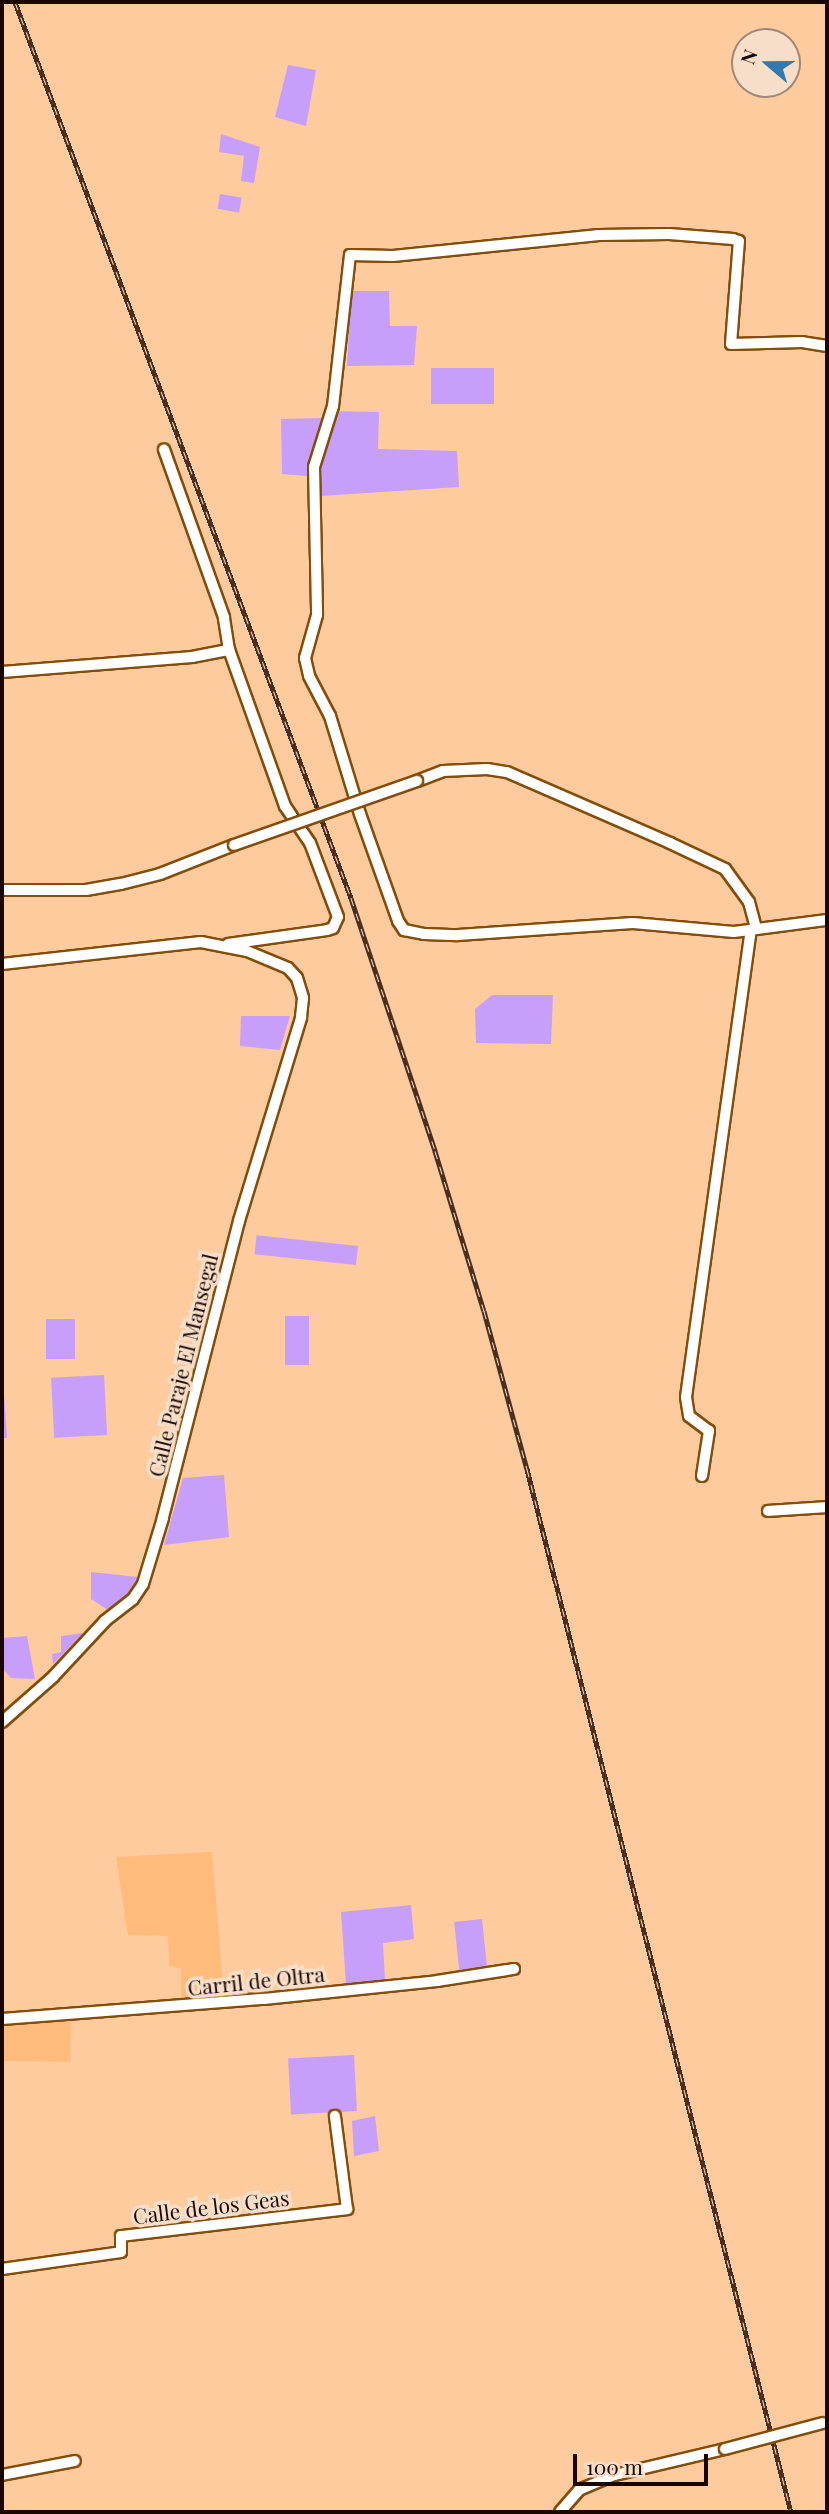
<!DOCTYPE html>
<html>
<head>
<meta charset="utf-8">
<style>
  body { margin:0 }
  #map { position:relative; width:829px; height:2514px; overflow:hidden; background:#fdcb9d; font-family:"Playfair Display",serif }
  div>[style] { position:absolute }
  [style*='--x'] { left:calc(var(--x)*1px); top:calc(var(--y)*1px); width:calc(var(--w)*1px); rotate:calc(var(--a)*1deg) }
  .built>* { inset:0; background:#ffbb7b; transform-origin:0 0 }
  .green>* { inset:0; background:#c79ef9; transform-origin:0 0 }
  .roads { filter:drop-shadow(2px 0 #834d0a) drop-shadow(-2px 0 #834d0a) drop-shadow(0 2px #834d0a) drop-shadow(0 -2px #834d0a) }
  .minor>* { height:10px; margin:-5px; padding:0 5px; transform-origin:5px; border-radius:5px; background:#fff }
  .rail>* { height:5px; margin-top:-2.5px; transform-origin:0; background:repeating-linear-gradient(90deg,#f7dec8 0 8px,#4a2f21 0 16px); box-sizing:border-box; border-block:2px solid #4a2f21 }
  .bridges { filter:drop-shadow(2px 0 #834d0a) drop-shadow(-2px 0 #834d0a) drop-shadow(0 2px #834d0a) drop-shadow(0 -2px #834d0a) }
  .minor-bridge>* { height:10px; margin:-5px; padding:0 5px; transform-origin:5px; border-radius:5px; background:#fff }
  span { translate:-50% -50%; white-space:nowrap; text-align:center; line-height:1.15; -webkit-text-stroke:7px #f7dec8; paint-order:stroke }
  .street-label { font-size:21px; color:#1a0600 }
  .frame { position:absolute; inset:0; border:4px solid #1a0600; pointer-events:none }
  .north { position:absolute; left:731px; top:28px; width:70px; height:70px; box-sizing:border-box; background:#f7dec8; border:2px solid #9f8878; border-radius:50%; rotate:290deg; font-size:19px; font-weight:700; line-height:28px; text-align:center; color:#1a0600 }
  .north::after { content:''; display:block; margin:auto; width:24px; height:32px; background:#3279ad; clip-path:polygon(50% 0,100% 100%,50% 72%,0 100%) }
  .scale { position:absolute; left:573px; top:2454px; width:135px; height:32px; box-sizing:border-box; border:4px solid #1a0600; border-top:0; padding-left:9px; font-size:21px; line-height:24px; white-space:nowrap; color:#1a0600; -webkit-text-stroke:5px #f7dec8; paint-order:stroke }
</style>
</head>
<body>
<div id="map">
  <div class="built">
    <i style="clip-path:polygon(212px 1852px,224px 1997px,181px 1999px,181px 1968px,169px 1966px,168px 1936px,128px 1935px,116px 1857px)"></i>
    <i style="left:71px;top:2022px;width:40px;height:69px;rotate:91deg"></i>
  </div>
  <div class="green">
    <i style="clip-path:polygon(288px 65px,316px 70px,306px 126px,275px 117px)"></i>
    <i style="clip-path:polygon(221px 134px,260px 147px,254px 183px,241px 181px,244px 156px,219px 152px)"></i>
    <i style="left:220px;top:194px;width:22px;height:15px;rotate:10deg"></i>
    <i style="clip-path:polygon(351px 291px,389px 291px,390px 326px,417px 326px,414px 365px,347px 366px)"></i>
    <i style="left:431px;top:368px;width:63px;height:36px"></i>
    <i style="clip-path:polygon(326px 411px,379px 412px,378px 449px,457px 451px,459px 487px,320px 496px,319px 477px,282px 474px,281px 419px,325px 418px)"></i>
    <i style="clip-path:polygon(492px 995px,553px 995px,551px 1044px,476px 1043px,475px 1009px)"></i>
    <i style="clip-path:polygon(241px 1016px,290px 1016px,280px 1050px,240px 1046px)"></i>
    <i style="left:358px;top:1246px;width:19px;height:102px;rotate:96deg"></i>
    <i style="left:285px;top:1316px;width:24px;height:49px"></i>
    <i style="left:46px;top:1319px;width:29px;height:40px"></i>
    <i style="left:104px;top:1375px;width:60px;height:53px;rotate:87deg"></i>
    <i style="clip-path:polygon(2px 1378px,3px 1378px,7px 1438px,2px 1438px)"></i>
    <i style="clip-path:polygon(224px 1475px,229px 1537px,164px 1545px,183px 1478px)"></i>
    <i style="clip-path:polygon(91px 1572px,138px 1577px,125px 1597px,108px 1610px,91px 1599px)"></i>
    <i style="clip-path:polygon(83px 1633px,53px 1664px,52px 1654px,61px 1652px,61px 1636px)"></i>
    <i style="clip-path:polygon(27px 1636px,35px 1679px,11px 1678px,2px 1668px,2px 1638px)"></i>
    <i style="clip-path:polygon(411px 1905px,414px 1939px,383px 1943px,385px 1980px,346px 1984px,341px 1912px)"></i>
    <i style="left:482px;top:1919px;width:48px;height:28px;rotate:84deg"></i>
    <i style="left:354px;top:2055px;width:56px;height:66px;rotate:87deg"></i>
    <i style="clip-path:polygon(375px 2116px,379px 2151px,354px 2156px,352px 2121px)"></i>
  </div>
  <div class="roads">
    <div class="minor">
      <i style="--x:827;--y:346;--w:25;--a:-171"></i>
      <i style="--x:802;--y:342;--w:71;--a:178.4"></i>
      <i style="--x:731;--y:344;--w:103;--a:-85.6"></i>
      <i style="--x:739;--y:241;--w:6;--a:-162"></i>
      <i style="--x:733;--y:239;--w:64;--a:-175.5"></i>
      <i style="--x:669;--y:234;--w:70;--a:179.2"></i>
      <i style="--x:599;--y:235;--w:207;--a:174.2"></i>
      <i style="--x:393;--y:256;--w:43;--a:-178.7"></i>
      <i style="--x:350;--y:255;--w:152;--a:96.4"></i>
      <i style="--x:333;--y:406;--w:64;--a:107.3"></i>
      <i style="--x:314;--y:467;--w:148;--a:88.8"></i>
      <i style="--x:317;--y:615;--w:45;--a:105.6"></i>
      <i style="--x:305;--y:658;--w:18;--a:77"></i>
      <i style="--x:309;--y:676;--w:45;--a:62.3"></i>
      <i style="--x:330;--y:716;--w:102;--a:73"></i>
      <i style="--x:360;--y:814;--w:114;--a:70.4"></i>
      <i style="--x:398;--y:921;--w:11;--a:56"></i>
      <i style="--x:404;--y:930;--w:20;--a:11"></i>
      <i style="--x:424;--y:934;--w:34;--a:2"></i>
      <i style="--x:458;--y:935;--w:175;--a:-3.9"></i>
      <i style="--x:633;--y:923;--w:101;--a:5.1"></i>
      <i style="--x:734;--y:932;--w:94;--a:-7.4"></i>
      <i style="--x:2;--y:672;--w:191;--a:-4.5"></i>
      <i style="--x:192;--y:657;--w:38;--a:-11"></i>
      <i style="--x:229;--y:650;--w:33;--a:-99"></i>
      <i style="--x:224;--y:617;--w:178;--a:-109.7"></i>
      <i style="--x:417;--y:781;--w:28;--a:-21"></i>
      <i style="--x:443;--y:771;--w:44;--a:-2.6"></i>
      <i style="--x:487;--y:769;--w:20;--a:9"></i>
      <i style="--x:507;--y:772;--w:178;--a:23.5"></i>
      <i style="--x:670;--y:843;--w:61;--a:25.3"></i>
      <i style="--x:725;--y:869;--w:41;--a:54"></i>
      <i style="--x:749;--y:902;--w:28;--a:75"></i>
      <i style="--x:2;--y:890;--w:84;--a:0"></i>
      <i style="--x:86;--y:890;--w:36;--a:-10"></i>
      <i style="--x:121;--y:884;--w:40;--a:-14.4"></i>
      <i style="--x:160;--y:874;--w:79;--a:-21.4"></i>
      <i style="--x:228;--y:944;--w:100;--a:-8"></i>
      <i style="--x:327;--y:930;--w:6;--a:-18"></i>
      <i style="--x:333;--y:928;--w:12;--a:-66"></i>
      <i style="--x:338;--y:917;--w:79;--a:-110.7"></i>
      <i style="--x:310;--y:843;--w:45;--a:-124"></i>
      <i style="--x:285;--y:806;--w:166;--a:-109.7"></i>
      <i style="--x:2;--y:964;--w:200;--a:-6.3"></i>
      <i style="--x:201;--y:942;--w:47;--a:11.1"></i>
      <i style="--x:247;--y:951;--w:44;--a:22.5"></i>
      <i style="--x:288;--y:968;--w:13;--a:48"></i>
      <i style="--x:297;--y:978;--w:21;--a:73"></i>
      <i style="--x:303;--y:998;--w:20;--a:96"></i>
      <i style="--x:301;--y:1018;--w:212;--a:107"></i>
      <i style="--x:239;--y:1221;--w:307;--a:104.4"></i>
      <i style="--x:163;--y:1518;--w:69;--a:106.9"></i>
      <i style="--x:143;--y:1584;--w:18;--a:124"></i>
      <i style="--x:133;--y:1599;--w:36;--a:142"></i>
      <i style="--x:105;--y:1621;--w:76;--a:132.9"></i>
      <i style="--x:53;--y:1677;--w:68;--a:138.6"></i>
      <i style="--x:702;--y:1476;--w:46;--a:-81.2"></i>
      <i style="--x:709;--y:1431;--w:25;--a:-143"></i>
      <i style="--x:689;--y:1416;--w:19;--a:-99"></i>
      <i style="--x:686;--y:1397;--w:472;--a:-82.1"></i>
      <i style="--x:768;--y:1511;--w:59;--a:-3.9"></i>
      <i style="--x:2;--y:2019;--w:263;--a:-4.4"></i>
      <i style="--x:264;--y:1999;--w:174;--a:-5.9"></i>
      <i style="--x:437;--y:1981;--w:78;--a:-8.9"></i>
      <i style="--x:2;--y:2269;--w:120;--a:-8.1"></i>
      <i style="--x:121;--y:2252;--w:16;--a:-90"></i>
      <i style="--x:121;--y:2236;--w:228;--a:-6.8"></i>
      <i style="--x:347;--y:2209;--w:94;--a:-97.4"></i>
      <i style="--x:2;--y:2475;--w:74;--a:-10.9"></i>
      <i style="--x:560;--y:2512;--w:29;--a:-49"></i>
      <i style="--x:579;--y:2490;--w:39;--a:-23"></i>
      <i style="--x:615;--y:2475;--w:113;--a:-13.3"></i>
    </div>
  </div>
  <div class="rail">
    <i style="--x:15;--y:2;--w:957;--a:69.44"></i>
    <i style="--x:351;--y:898;--w:267;--a:71.6"></i>
    <i style="--x:435;--y:1151;--w:167;--a:73"></i>
    <i style="--x:484;--y:1311;--w:164;--a:74.8"></i>
    <i style="--x:527;--y:1469;--w:1076;--a:75.8"></i>
  </div>
  <div class="bridges">
    <div class="minor-bridge">
      <i style="--x:234;--y:845;--w:194;--a:-19.3"></i>
      <i style="--x:725;--y:2449;--w:101;--a:-14.9"></i>
    </div>
  </div>
  <div class="street-label">
    <span style="left:182px;top:1365px;rotate:-76deg">Calle Paraje El Mansegal</span>
    <span style="left:256px;top:1980px;rotate:-6deg">Carril de Oltra</span>
    <span style="left:211px;top:2206px;rotate:-7deg">Calle de los Geas</span>
  </div>
  <div class="frame"></div>
  <div class="north">N</div>
  <div class="scale">100 m</div>
</div>
</body>
</html>
